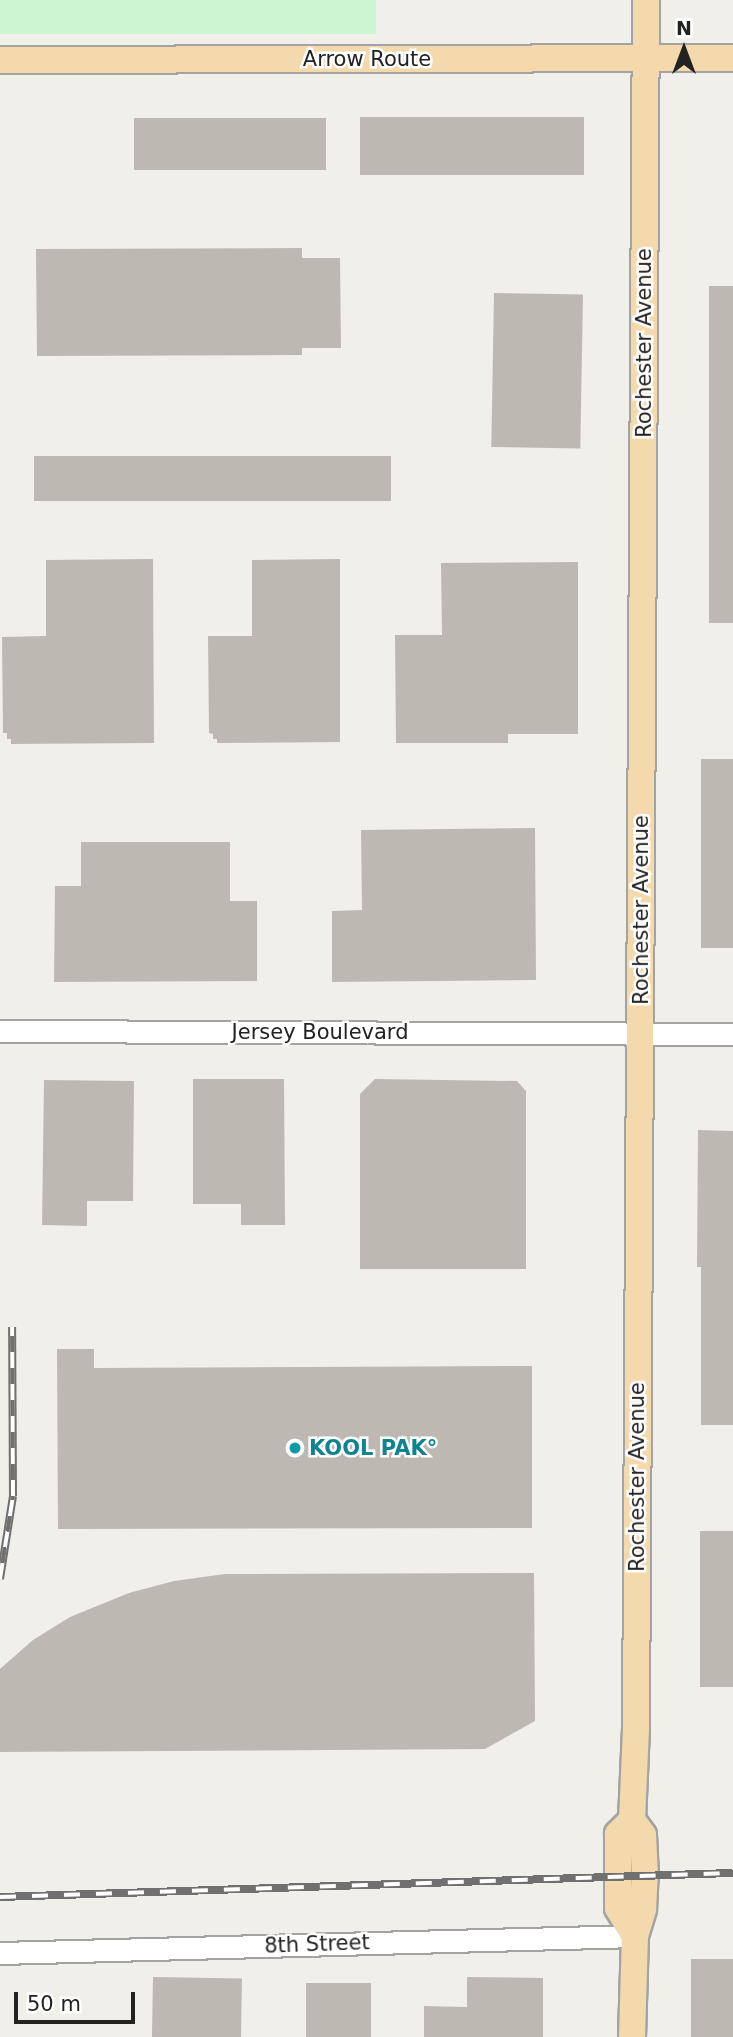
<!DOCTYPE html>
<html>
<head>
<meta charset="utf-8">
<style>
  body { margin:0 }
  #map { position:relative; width:733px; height:2037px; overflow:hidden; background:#f1efe9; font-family:"DejaVu Sans",sans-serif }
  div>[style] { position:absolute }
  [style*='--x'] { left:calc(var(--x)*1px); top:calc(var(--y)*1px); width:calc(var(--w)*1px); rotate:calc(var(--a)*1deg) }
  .park>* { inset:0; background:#ccf5d2; transform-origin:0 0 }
  .building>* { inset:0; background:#beb8b2; transform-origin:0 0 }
  .roads { filter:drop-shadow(2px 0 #a3a3a3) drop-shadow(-2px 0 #a3a3a3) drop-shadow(0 2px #a3a3a3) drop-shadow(0 -2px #a3a3a3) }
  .minor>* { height:21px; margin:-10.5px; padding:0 10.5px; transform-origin:10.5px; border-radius:10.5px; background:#fff }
  .major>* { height:26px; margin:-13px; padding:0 13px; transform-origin:13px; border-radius:13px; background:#f3d9ac }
  .rail>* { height:8px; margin-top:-4px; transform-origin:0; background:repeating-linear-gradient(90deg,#fff 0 16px,#707070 0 32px); box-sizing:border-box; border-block:2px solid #707070 }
  .dots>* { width:19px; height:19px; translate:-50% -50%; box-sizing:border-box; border:4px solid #fff; border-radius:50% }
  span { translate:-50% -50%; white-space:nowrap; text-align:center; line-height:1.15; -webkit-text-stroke:5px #fff; paint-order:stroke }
  .street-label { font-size:21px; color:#222 }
  .culture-label { font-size:21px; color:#0d838f; font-weight:700 }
  .left { translate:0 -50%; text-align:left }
  .north { position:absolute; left:649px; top:14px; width:70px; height:70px; -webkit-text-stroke:5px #fff; paint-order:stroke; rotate:0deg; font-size:19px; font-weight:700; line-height:28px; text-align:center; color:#222 }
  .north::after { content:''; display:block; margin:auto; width:24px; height:32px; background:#222; clip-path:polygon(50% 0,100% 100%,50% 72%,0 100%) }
  .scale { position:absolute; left:14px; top:1992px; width:121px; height:32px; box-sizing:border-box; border:4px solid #222; border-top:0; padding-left:9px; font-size:21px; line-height:24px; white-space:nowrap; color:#222; -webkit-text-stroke:5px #fff; paint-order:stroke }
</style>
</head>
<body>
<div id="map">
  <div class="park">
    <i style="left:0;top:0;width:376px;height:34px"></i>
  </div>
  <div class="building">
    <i style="left:584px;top:117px;width:58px;height:224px;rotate:90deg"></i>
    <i style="left:134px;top:118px;width:192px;height:52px"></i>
    <i style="clip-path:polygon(302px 248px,302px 258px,340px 258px,341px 348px,302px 348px,302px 355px,37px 356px,36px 249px)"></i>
    <i style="left:709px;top:286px;width:24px;height:337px"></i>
    <i style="left:494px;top:293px;width:89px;height:154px;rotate:1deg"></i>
    <i style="left:34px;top:456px;width:357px;height:45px"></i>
    <i style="clip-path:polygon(153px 559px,154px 743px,11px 744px,11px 739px,7px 739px,7px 733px,3px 733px,2px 637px,46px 636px,46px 560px)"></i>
    <i style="clip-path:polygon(340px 559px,340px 742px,217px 743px,217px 739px,213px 739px,213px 734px,209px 733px,208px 636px,252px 636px,252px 560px)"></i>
    <i style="clip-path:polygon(578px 562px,578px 734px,508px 734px,508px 743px,396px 743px,395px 635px,442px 635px,441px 563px)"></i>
    <i style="left:701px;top:759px;width:32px;height:189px"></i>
    <i style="clip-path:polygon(535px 828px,536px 980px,332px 982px,332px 911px,362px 910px,361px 830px)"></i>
    <i style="clip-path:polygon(81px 842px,230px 842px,230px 901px,257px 901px,257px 981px,54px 982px,55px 886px,81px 886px)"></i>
    <i style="clip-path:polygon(193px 1079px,284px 1079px,285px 1225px,241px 1225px,241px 1204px,193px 1204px)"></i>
    <i style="clip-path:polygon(375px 1079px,517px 1081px,526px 1091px,526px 1269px,360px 1269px,360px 1094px)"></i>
    <i style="clip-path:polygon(44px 1080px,134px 1081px,133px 1201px,87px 1201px,87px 1226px,42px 1225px)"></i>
    <i style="clip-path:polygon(698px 1130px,733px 1131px,733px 1425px,701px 1425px,701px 1267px,697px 1267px)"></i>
    <i style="clip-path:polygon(57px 1349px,94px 1349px,94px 1368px,532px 1366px,532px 1528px,58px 1529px)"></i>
    <i style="left:733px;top:1531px;width:156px;height:33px;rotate:90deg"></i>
    <i style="clip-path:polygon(534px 1573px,535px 1721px,485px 1749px,0 1752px,0 1669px,33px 1640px,70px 1617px,129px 1593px,174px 1581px,225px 1574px)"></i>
    <i style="left:691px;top:1959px;width:42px;height:78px"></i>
    <i style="left:153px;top:1977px;width:89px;height:60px;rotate:1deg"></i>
    <i style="clip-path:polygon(467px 1977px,543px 1978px,543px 2037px,424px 2037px,424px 2006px,467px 2007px)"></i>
    <i style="left:306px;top:1983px;width:65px;height:54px"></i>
  </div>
  <div class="roads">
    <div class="minor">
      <i style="--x:0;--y:1031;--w:733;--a:0.23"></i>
      <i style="--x:0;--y:1953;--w:635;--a:-1.53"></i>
    </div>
    <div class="major">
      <i style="--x:0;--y:60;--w:733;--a:-0.16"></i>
      <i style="--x:632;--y:1820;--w:20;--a:135"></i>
      <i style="--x:618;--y:1834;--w:74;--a:90"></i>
      <i style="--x:618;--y:1908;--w:33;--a:59"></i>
      <i style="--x:632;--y:2037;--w:101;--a:-88.3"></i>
      <i style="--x:635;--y:1936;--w:28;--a:-73"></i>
      <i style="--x:643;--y:1909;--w:33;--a:-87"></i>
      <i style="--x:645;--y:1876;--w:41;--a:-92.8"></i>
      <i style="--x:643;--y:1835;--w:19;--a:-126"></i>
      <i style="--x:632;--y:1820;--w:91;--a:-87.5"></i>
      <i style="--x:636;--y:1729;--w:1729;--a:-89.67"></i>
    </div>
  </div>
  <div class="rail">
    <i style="--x:0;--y:1579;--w:84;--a:-81.1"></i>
    <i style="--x:13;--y:1496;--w:169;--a:-90.3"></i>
    <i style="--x:0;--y:1897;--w:733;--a:-1.88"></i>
  </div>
  <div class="dots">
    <i style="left:295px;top:1448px;background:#0f9aa8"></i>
  </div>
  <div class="street-label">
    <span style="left:367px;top:59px">Arrow Route</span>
    <span style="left:644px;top:343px;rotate:-90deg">Rochester Avenue</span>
    <span style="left:641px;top:910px;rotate:-90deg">Rochester Avenue</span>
    <span style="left:320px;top:1032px">Jersey Boulevard</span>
    <span style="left:637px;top:1477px;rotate:-90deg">Rochester Avenue</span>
    <span style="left:317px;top:1944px;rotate:-2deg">8th Street</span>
  </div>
  <div class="culture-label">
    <span class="left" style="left:309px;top:1448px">KOOL PAK°</span>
  </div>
  <div class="north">N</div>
  <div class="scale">50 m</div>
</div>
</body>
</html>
